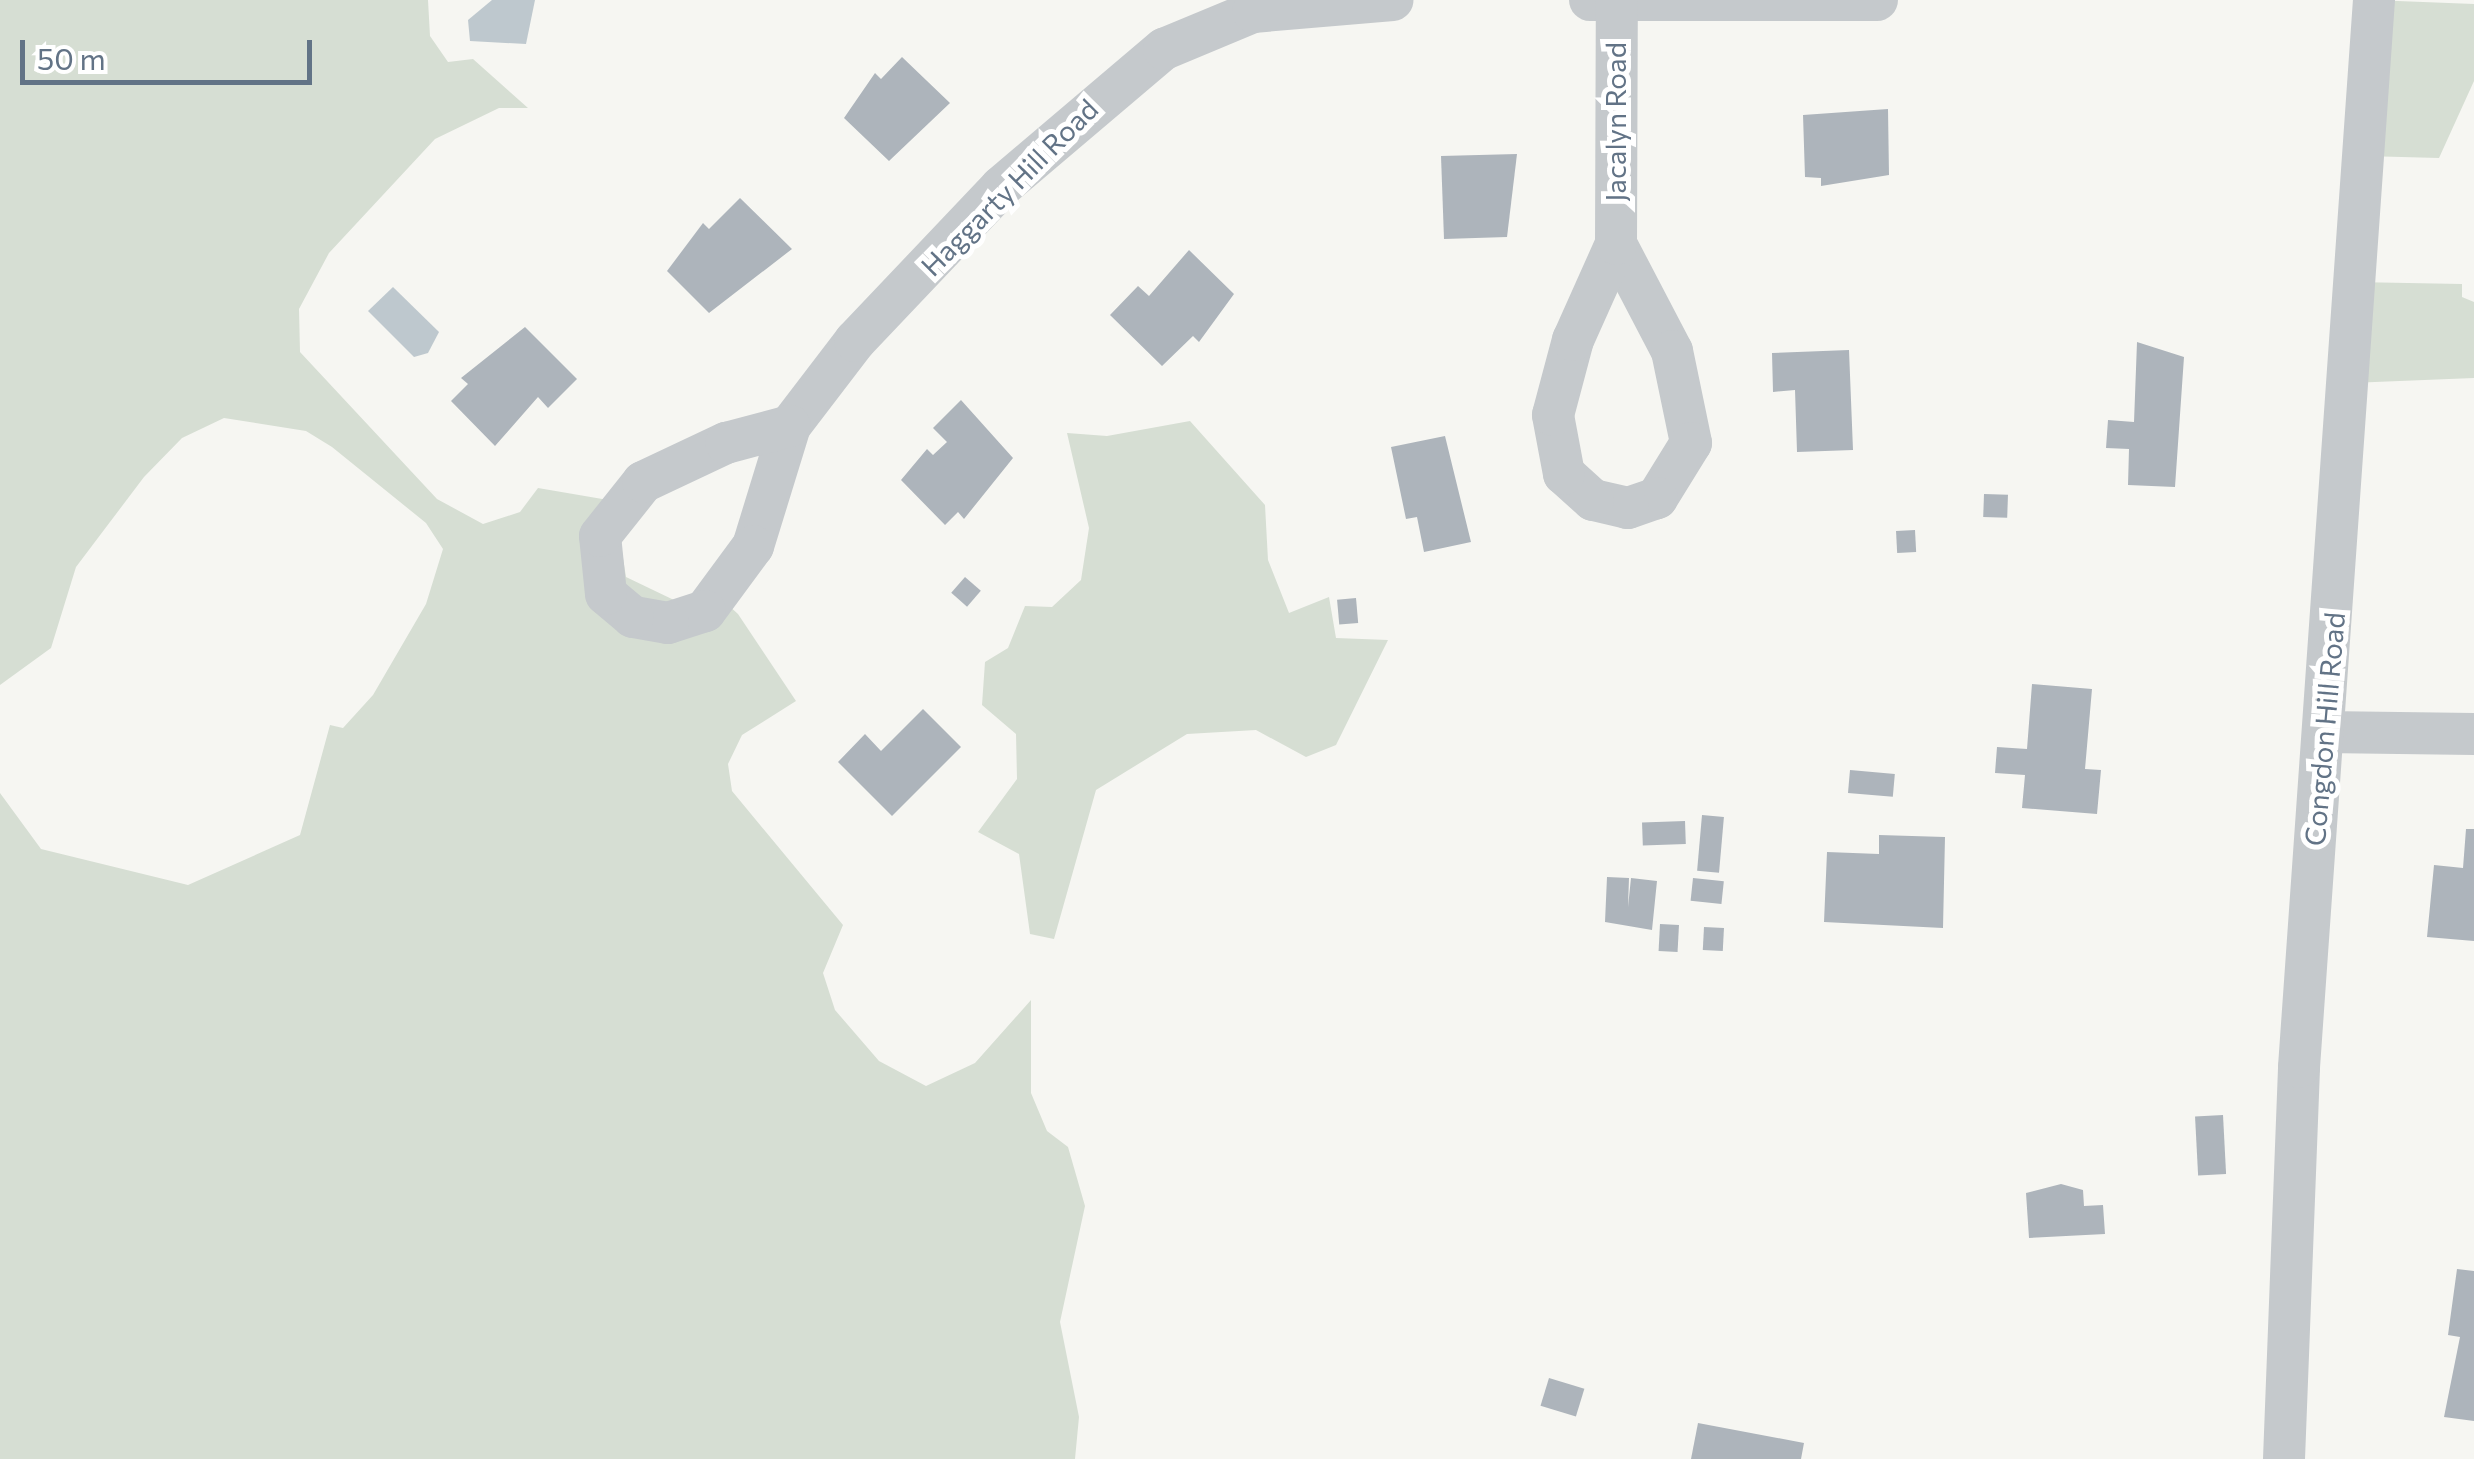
<!DOCTYPE html>
<html>
<head>
<meta charset="utf-8">
<style>
  body { margin:0 }
  #map { position:relative; width:2474px; height:1459px; overflow:hidden; background:#f6f6f2; font-family:Commissioner,sans-serif }
  div>[style] { position:absolute }
  [style*='--x'] { left:calc(var(--x)*1px); top:calc(var(--y)*1px); width:calc(var(--w)*1px); rotate:calc(var(--a)*1deg) }
  .green>* { inset:0; background:#d6ded3 }
  .water>* { inset:0; background:#bec8ce }
  .building>* { inset:0; background:#adb4bb; transform-origin:0 0 }
  .minor>* { height:42px; margin:-21px; padding:0 21px; transform-origin:21px; border-radius:21px; background:#c5c9cc }
  span { translate:-50% -50%; white-space:nowrap; text-align:center; line-height:1.15; -webkit-text-stroke:10px #fff; paint-order:stroke }
  .street-label { font-size:28px; color:#627386 }
  .scale { position:absolute; left:20px; top:40px; width:292px; height:45px; box-sizing:border-box; border:5px solid #627386; border-top:0; padding-left:12px; font-size:30px; line-height:35px; white-space:nowrap; color:#627386; -webkit-text-stroke:8px #fff; paint-order:stroke }
</style>
</head>
<body>
<div id="map">
  <div class="green">
    <i style="clip-path:polygon(0 0,428px 0,430px 36px,448px 62px,473px 59px,528px 108px,499px 108px,435px 139px,329px 253px,299px 309px,300px 352px,437px 499px,483px 524px,520px 512px,538px 488px,614px 501px,626px 577px,676px 601px,717px 595px,738px 614px,796px 701px,742px 735px,728px 764px,732px 791px,843px 925px,823px 973px,835px 1010px,879px 1061px,926px 1086px,975px 1063px,1031px 1000px,1031px 1093px,1047px 1131px,1068px 1147px,1085px 1206px,1060px 1322px,1079px 1417px,1075px 1459px,0 1459px,0 793px,41px 849px,188px 885px,300px 835px,330px 725px,343px 728px,373px 695px,426px 604px,443px 549px,426px 523px,332px 447px,306px 431px,224px 418px,182px 438px,144px 477px,76px 567px,51px 648px,0 685px)"></i>
    <i style="clip-path:polygon(2372px 0,2474px 4px,2474px 81px,2439px 158px,2364px 156px)"></i>
    <i style="clip-path:polygon(2354px 282px,2462px 284px,2462px 297px,2474px 302px,2474px 378px,2350px 383px)"></i>
    <i style="clip-path:polygon(1190px 421px,1265px 505px,1268px 560px,1289px 613px,1329px 597px,1336px 638px,1388px 640px,1336px 745px,1306px 757px,1256px 730px,1187px 734px,1096px 790px,1054px 939px,1030px 934px,1019px 854px,978px 832px,1017px 779px,1016px 734px,982px 705px,985px 662px,1008px 648px,1025px 606px,1052px 607px,1081px 580px,1089px 528px,1067px 433px,1107px 436px)"></i>
  </div>
  <div class="water">
    <i style="clip-path:polygon(492px 0,535px 0,526px 44px,470px 41px,468px 20px)"></i>
    <i style="clip-path:polygon(393px 287px,439px 332px,428px 353px,414px 357px,368px 311px)"></i>
  </div>
  <div class="building">
    <i style="clip-path:polygon(902px 57px,950px 103px,889px 161px,844px 118px,875px 73px,881px 79px)"></i>
    <i style="clip-path:polygon(1888px 109px,1889px 175px,1821px 186px,1821px 178px,1805px 177px,1803px 115px)"></i>
    <i style="clip-path:polygon(1517px 154px,1507px 237px,1444px 239px,1441px 156px)"></i>
    <i style="clip-path:polygon(740px 198px,792px 249px,709px 313px,667px 271px,703px 223px,709px 229px)"></i>
    <i style="clip-path:polygon(1189px 250px,1234px 294px,1199px 342px,1193px 336px,1162px 366px,1110px 315px,1138px 286px,1149px 296px)"></i>
    <i style="clip-path:polygon(525px 327px,577px 379px,548px 408px,538px 397px,495px 446px,451px 401px,468px 384px,461px 378px)"></i>
    <i style="clip-path:polygon(2137px 342px,2184px 357px,2175px 487px,2128px 485px,2129px 449px,2106px 448px,2108px 420px,2134px 422px)"></i>
    <i style="clip-path:polygon(1849px 350px,1853px 450px,1797px 452px,1795px 390px,1773px 392px,1772px 353px)"></i>
    <i style="clip-path:polygon(961px 400px,1013px 458px,964px 519px,958px 512px,945px 525px,901px 480px,927px 449px,933px 455px,947px 442px,933px 428px)"></i>
    <i style="clip-path:polygon(1445px 436px,1471px 542px,1424px 552px,1417px 517px,1406px 519px,1391px 447px)"></i>
    <i style="left:1984px;top:494px;width:24px;height:23px;rotate:2deg"></i>
    <i style="left:1915px;top:530px;width:22px;height:19px;rotate:87deg"></i>
    <i style="left:965px;top:577px;width:21px;height:21px;rotate:41deg"></i>
    <i style="left:1356px;top:598px;width:25px;height:19px;rotate:85deg"></i>
    <i style="clip-path:polygon(2032px 684px,2092px 689px,2085px 769px,2101px 770px,2097px 814px,2022px 808px,2025px 775px,1995px 773px,1997px 747px,2027px 749px)"></i>
    <i style="clip-path:polygon(923px 709px,961px 747px,892px 816px,838px 762px,865px 734px,881px 751px)"></i>
    <i style="left:1850px;top:770px;width:45px;height:23px;rotate:5deg"></i>
    <i style="left:1702px;top:815px;width:22px;height:56px;rotate:5deg"></i>
    <i style="left:1685px;top:821px;width:23px;height:43px;rotate:88deg"></i>
    <i style="clip-path:polygon(2466px 829px,2474px 829px,2474px 941px,2427px 937px,2434px 865px,2463px 868px)"></i>
    <i style="clip-path:polygon(1879px 835px,1945px 837px,1943px 928px,1824px 922px,1827px 852px,1879px 854px)"></i>
    <i style="clip-path:polygon(1607px 877px,1629px 878px,1628px 907px,1631px 878px,1657px 881px,1652px 930px,1605px 922px)"></i>
    <i style="left:1693px;top:878px;width:31px;height:23px;rotate:6deg"></i>
    <i style="left:1660px;top:924px;width:19px;height:27px;rotate:3deg"></i>
    <i style="left:1704px;top:927px;width:20px;height:23px;rotate:3deg"></i>
    <i style="left:2223px;top:1115px;width:59px;height:28px;rotate:87deg"></i>
    <i style="clip-path:polygon(2061px 1184px,2083px 1190px,2084px 1206px,2103px 1205px,2105px 1234px,2029px 1238px,2026px 1193px)"></i>
    <i style="clip-path:polygon(2457px 1269px,2474px 1271px,2474px 1421px,2444px 1417px,2460px 1337px,2448px 1335px)"></i>
    <i style="left:1549px;top:1378px;width:37px;height:29px;rotate:17deg"></i>
    <i style="clip-path:polygon(1698px 1423px,1804px 1443px,1801px 1459px,1691px 1459px)"></i>
  </div>
  <div class="minor">
    <i style="--x:1590;--y:0;--w:287;--a:0"></i>
    <i style="--x:1616;--y:244;--w:121;--a:62.4"></i>
    <i style="--x:1672;--y:351;--w:94;--a:78.3"></i>
    <i style="--x:1691;--y:443;--w:65;--a:121.7"></i>
    <i style="--x:1657;--y:498;--w:31;--a:161"></i>
    <i style="--x:1628;--y:508;--w:36;--a:-167"></i>
    <i style="--x:1593;--y:500;--w:39;--a:-138"></i>
    <i style="--x:1564;--y:474;--w:60;--a:-100.6"></i>
    <i style="--x:1553;--y:415;--w:78;--a:-75.1"></i>
    <i style="--x:1573;--y:340;--w:105;--a:-65.9"></i>
    <i style="--x:1616;--y:244;--w:244;--a:-89.8"></i>
    <i style="--x:790;--y:426;--w:107;--a:-52.6"></i>
    <i style="--x:855;--y:341;--w:212;--a:-46.5"></i>
    <i style="--x:1001;--y:187;--w:214;--a:-40.3"></i>
    <i style="--x:1164;--y:49;--w:96;--a:-22.6"></i>
    <i style="--x:1253;--y:12;--w:140;--a:-4.9"></i>
    <i style="--x:790;--y:426;--w:126;--a:107.1"></i>
    <i style="--x:753;--y:546;--w:81;--a:126.4"></i>
    <i style="--x:705;--y:611;--w:39;--a:162"></i>
    <i style="--x:668;--y:623;--w:36;--a:-170"></i>
    <i style="--x:633;--y:617;--w:35;--a:-140"></i>
    <i style="--x:606;--y:594;--w:58;--a:-95.9"></i>
    <i style="--x:600;--y:536;--w:69;--a:-51.5"></i>
    <i style="--x:643;--y:482;--w:92;--a:-25.2"></i>
    <i style="--x:726;--y:443;--w:66;--a:-14.9"></i>
    <i style="--x:2324;--y:732;--w:150;--a:0.8"></i>
    <i style="--x:2284;--y:1459;--w:392;--a:-87.8"></i>
    <i style="--x:2299;--y:1067;--w:1070;--a:-85.98"></i>
  </div>
  <div class="street-label">
    <span style="left:1615px;top:122px;rotate:-90deg">Jacalyn Road</span>
    <span style="left:1009px;top:187px;rotate:-45deg">Haggarty Hill Road</span>
    <span style="left:2324px;top:729px;rotate:-85deg">Congdon Hill Road</span>
  </div>
  <div class="scale">50 m</div>
</div>
</body>
</html>
